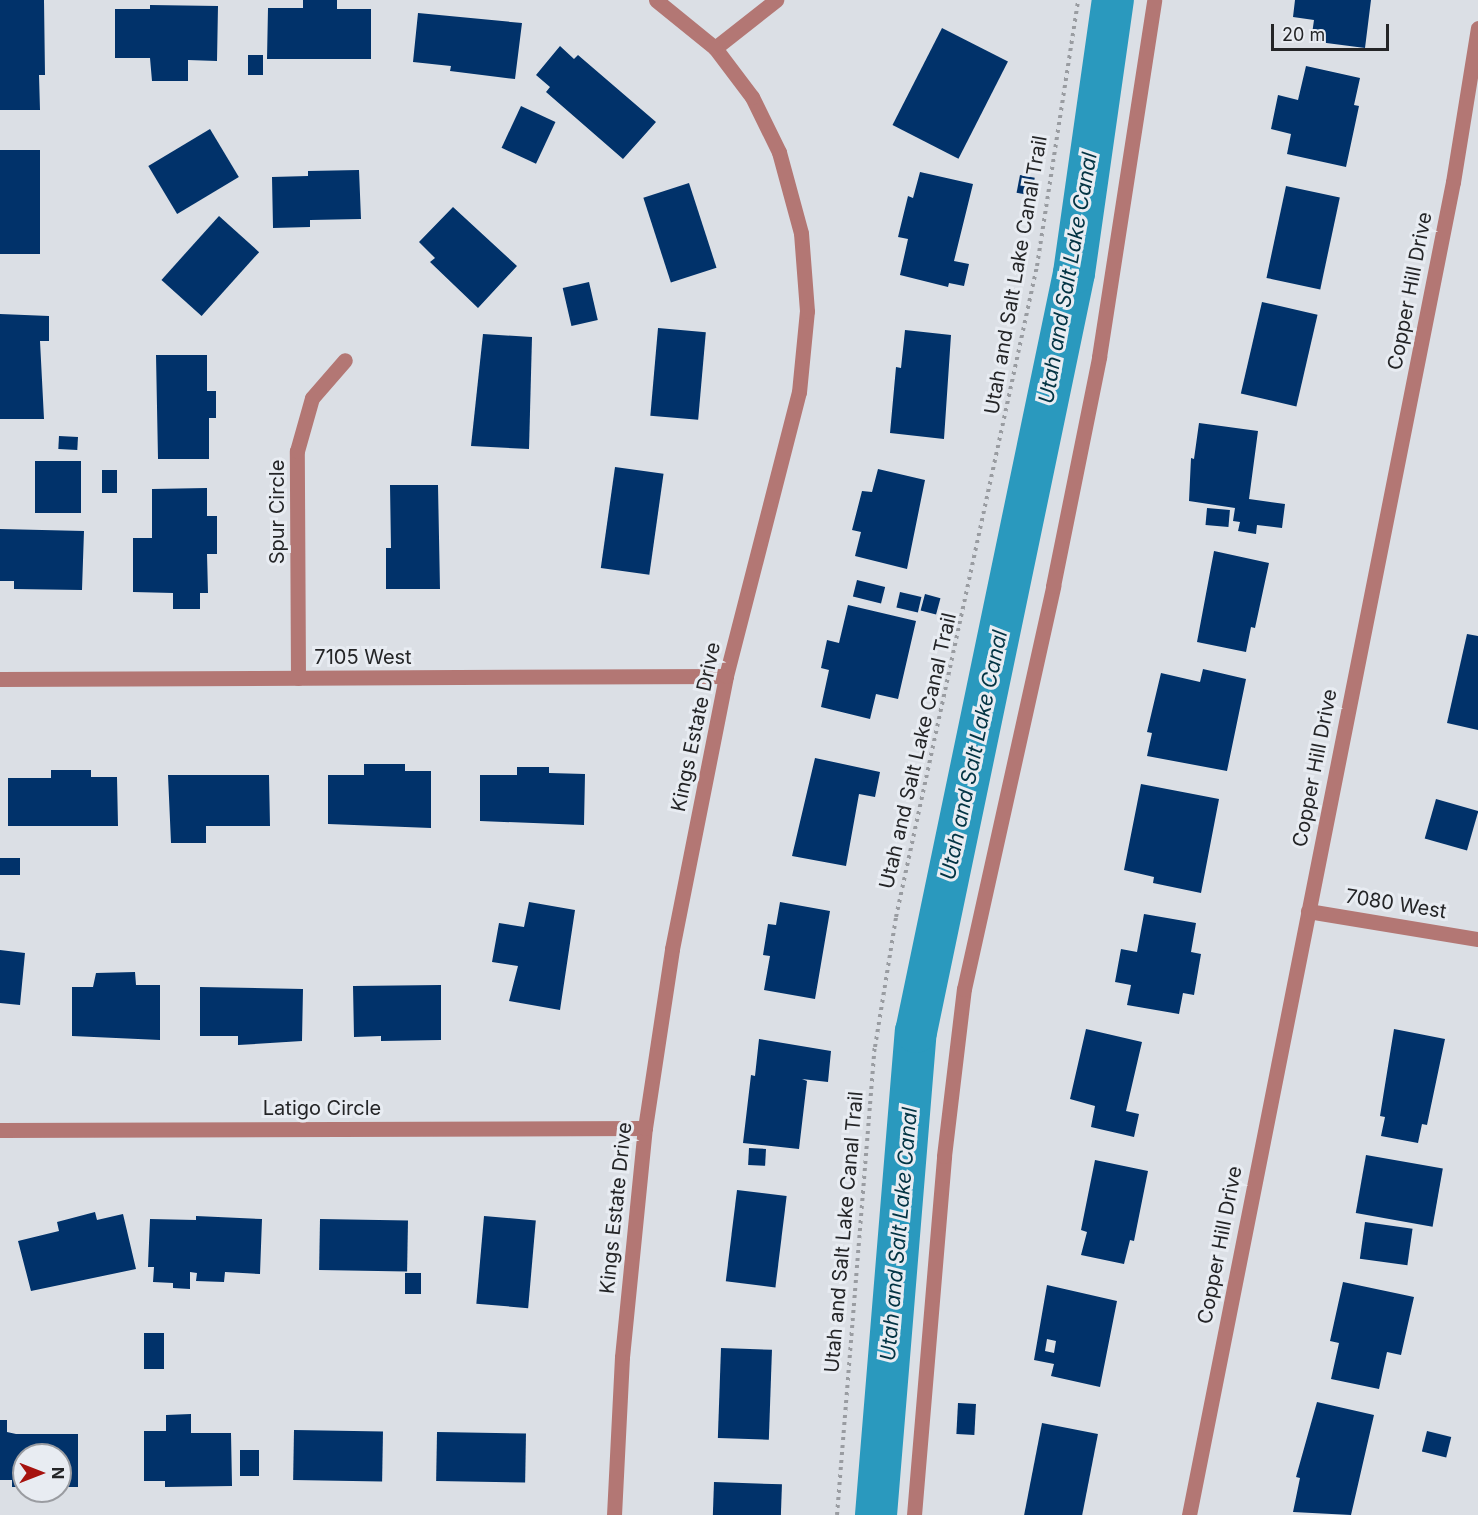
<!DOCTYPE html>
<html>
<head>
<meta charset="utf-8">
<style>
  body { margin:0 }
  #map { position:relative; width:1478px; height:1515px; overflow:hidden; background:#dbdfe5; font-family:Inter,sans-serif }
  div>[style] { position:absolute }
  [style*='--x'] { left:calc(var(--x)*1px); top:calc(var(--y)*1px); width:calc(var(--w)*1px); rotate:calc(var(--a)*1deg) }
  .canal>* { height:42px; margin:-21px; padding:0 21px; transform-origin:21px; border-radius:21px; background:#2a99be }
  .building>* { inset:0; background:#01326a; transform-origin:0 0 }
  .path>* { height:4px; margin-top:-2px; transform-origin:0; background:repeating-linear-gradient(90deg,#999ca1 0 3px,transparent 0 7.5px) }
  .minor>* { height:15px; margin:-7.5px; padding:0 7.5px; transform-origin:7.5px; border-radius:7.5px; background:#b37774 }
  span { translate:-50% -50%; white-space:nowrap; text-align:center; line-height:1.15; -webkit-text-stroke:6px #e8ecf2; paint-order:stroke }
  .street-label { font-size:20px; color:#242527 }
  .water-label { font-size:21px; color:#023343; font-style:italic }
  .north { position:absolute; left:12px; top:1443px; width:60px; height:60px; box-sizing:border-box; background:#e8ecf2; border:2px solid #9a9ca1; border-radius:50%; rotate:90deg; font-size:16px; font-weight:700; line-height:24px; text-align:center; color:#242527 }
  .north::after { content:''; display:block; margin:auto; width:21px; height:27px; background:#a6120e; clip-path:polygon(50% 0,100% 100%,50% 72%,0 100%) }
  .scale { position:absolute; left:1271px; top:24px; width:118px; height:27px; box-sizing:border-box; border:3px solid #242527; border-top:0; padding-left:8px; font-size:18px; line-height:21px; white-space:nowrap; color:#242527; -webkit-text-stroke:4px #e8ecf2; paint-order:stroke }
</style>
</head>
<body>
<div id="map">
  <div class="canal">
    <i style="--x:876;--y:1515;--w:485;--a:-85.3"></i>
    <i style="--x:916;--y:1032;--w:775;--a:-78.24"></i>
    <i style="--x:1074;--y:273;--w:276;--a:-81.9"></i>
  </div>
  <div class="building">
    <i style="clip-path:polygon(0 0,44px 0,45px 75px,39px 75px,40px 110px,0 110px)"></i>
    <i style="clip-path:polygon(303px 0,337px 0,337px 9px,371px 9px,371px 59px,267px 59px,268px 8px,303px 8px)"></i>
    <i style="clip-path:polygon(1295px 0,1371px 0,1365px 48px,1311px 41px,1314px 20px,1293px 17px)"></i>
    <i style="clip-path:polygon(150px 5px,218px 6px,217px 61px,188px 60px,188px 81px,152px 81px,150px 58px,115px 58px,115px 9px,150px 9px)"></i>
    <i style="clip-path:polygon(418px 13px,522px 23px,515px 79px,450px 71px,451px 66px,413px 62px)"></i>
    <i style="left:942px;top:28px;width:74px;height:109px;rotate:27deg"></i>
    <i style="clip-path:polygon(560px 46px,574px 59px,578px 55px,656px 122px,623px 159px,546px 92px,550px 87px,536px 75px)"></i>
    <i style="left:248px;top:55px;width:15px;height:20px"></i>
    <i style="clip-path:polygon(1306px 66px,1360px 78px,1354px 105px,1359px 106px,1346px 167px,1287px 154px,1291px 134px,1271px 129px,1278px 95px,1298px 100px)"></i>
    <i style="left:521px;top:106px;width:38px;height:46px;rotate:25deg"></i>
    <i style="left:210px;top:129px;width:56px;height:72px;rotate:59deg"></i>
    <i style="left:0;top:150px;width:40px;height:104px"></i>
    <i style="clip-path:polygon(359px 170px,361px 219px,310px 220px,310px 227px,273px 228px,272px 177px,308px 176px,308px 171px)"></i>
    <i style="clip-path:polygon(920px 172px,973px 184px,954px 261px,969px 264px,964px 286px,949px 283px,948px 287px,900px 275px,908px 239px,898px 237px,908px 196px,913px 198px)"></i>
    <i style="left:1020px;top:175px;width:15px;height:18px;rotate:11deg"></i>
    <i style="left:689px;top:183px;width:89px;height:48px;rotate:72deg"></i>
    <i style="left:1286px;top:186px;width:55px;height:94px;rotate:12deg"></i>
    <i style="clip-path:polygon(453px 207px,517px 266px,478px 308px,430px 262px,435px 258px,419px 242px)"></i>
    <i style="left:219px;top:216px;width:54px;height:86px;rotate:42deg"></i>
    <i style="left:589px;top:282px;width:39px;height:27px;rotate:77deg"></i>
    <i style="left:1262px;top:302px;width:57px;height:94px;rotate:13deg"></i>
    <i style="clip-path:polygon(0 314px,49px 316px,49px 341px,40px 341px,44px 419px,0 419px)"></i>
    <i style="left:658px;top:328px;width:48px;height:88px;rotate:5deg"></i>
    <i style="clip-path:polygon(905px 330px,951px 335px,944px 439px,890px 433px,896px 367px,901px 368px)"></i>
    <i style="clip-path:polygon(483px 334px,532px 337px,529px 449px,471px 446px)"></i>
    <i style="clip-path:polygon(156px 355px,207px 355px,207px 391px,216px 391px,216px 418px,209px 418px,209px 459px,158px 459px)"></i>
    <i style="clip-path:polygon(1199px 423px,1258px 431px,1249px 499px,1285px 504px,1282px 528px,1257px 525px,1256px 534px,1238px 531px,1240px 522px,1233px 521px,1235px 508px,1189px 501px,1191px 458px,1194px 459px)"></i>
    <i style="left:59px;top:436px;width:19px;height:13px;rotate:3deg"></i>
    <i style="left:35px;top:461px;width:46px;height:52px"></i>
    <i style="left:615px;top:467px;width:49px;height:102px;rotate:8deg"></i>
    <i style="clip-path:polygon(878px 469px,925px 480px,907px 569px,855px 556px,861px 532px,852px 530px,862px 491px,872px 492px)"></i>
    <i style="left:102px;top:470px;width:15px;height:23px"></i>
    <i style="clip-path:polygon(390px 485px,438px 485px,440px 589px,386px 589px,386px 548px,391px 548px)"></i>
    <i style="clip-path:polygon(207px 488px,207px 516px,217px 516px,217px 554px,207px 554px,208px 593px,200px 593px,200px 609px,173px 609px,173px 593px,133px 592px,133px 538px,152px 538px,152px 489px)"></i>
    <i style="left:1207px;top:508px;width:23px;height:17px;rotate:5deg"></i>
    <i style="clip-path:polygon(0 529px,84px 531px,82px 590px,14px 589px,14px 581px,0 581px)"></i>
    <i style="clip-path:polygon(1214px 551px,1269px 563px,1255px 628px,1251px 627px,1246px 652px,1197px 642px)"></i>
    <i style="left:857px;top:580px;width:29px;height:17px;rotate:14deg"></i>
    <i style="left:900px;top:592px;width:22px;height:16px;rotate:13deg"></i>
    <i style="left:925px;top:594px;width:16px;height:17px;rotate:15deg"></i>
    <i style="clip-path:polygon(848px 605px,916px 621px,898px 699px,876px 694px,870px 719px,821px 707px,829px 670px,821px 668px,827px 640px,839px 643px)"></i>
    <i style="clip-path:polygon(1467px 634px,1478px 636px,1478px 730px,1447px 723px)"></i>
    <i style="clip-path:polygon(1203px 669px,1246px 679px,1227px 771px,1147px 756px,1152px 733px,1147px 732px,1161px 673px,1200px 682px)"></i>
    <i style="clip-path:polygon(815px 758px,880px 772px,875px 797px,859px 794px,846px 866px,792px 856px)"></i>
    <i style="clip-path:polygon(364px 764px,405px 764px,405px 771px,431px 771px,431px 828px,328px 824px,328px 775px,364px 775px)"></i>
    <i style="clip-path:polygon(517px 767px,549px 767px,549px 773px,585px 774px,584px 825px,480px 821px,480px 775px,517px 775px)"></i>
    <i style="clip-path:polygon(51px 770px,91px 770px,91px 777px,117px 777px,118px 826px,8px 826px,8px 778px,51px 778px)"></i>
    <i style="clip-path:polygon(168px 775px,269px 775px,270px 826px,206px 826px,206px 843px,171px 843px)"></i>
    <i style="clip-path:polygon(1141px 784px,1219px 799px,1201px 893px,1153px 883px,1154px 877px,1124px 870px)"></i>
    <i style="left:1436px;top:799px;width:44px;height:41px;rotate:16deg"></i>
    <i style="left:0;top:858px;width:20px;height:17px"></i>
    <i style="clip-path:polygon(529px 902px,575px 910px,560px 1010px,509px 1001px,518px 966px,492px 962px,499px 923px,524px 927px)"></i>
    <i style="clip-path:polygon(780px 902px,830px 911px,815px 999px,764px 990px,770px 956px,763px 955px,768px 924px,776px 925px)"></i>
    <i style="clip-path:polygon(1144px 914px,1196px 923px,1191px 952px,1201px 954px,1194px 995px,1183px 993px,1179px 1014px,1127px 1005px,1131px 985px,1115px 982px,1121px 949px,1137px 952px)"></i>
    <i style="clip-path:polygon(0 950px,25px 953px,20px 1005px,0 1003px)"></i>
    <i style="clip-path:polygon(135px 972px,136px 985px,160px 985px,160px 1040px,72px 1036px,72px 987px,93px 987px,96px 973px)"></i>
    <i style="clip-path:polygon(441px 985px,441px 1040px,381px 1041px,381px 1036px,354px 1037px,353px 986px)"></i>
    <i style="clip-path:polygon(200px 987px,303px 989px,302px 1041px,238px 1045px,238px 1036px,200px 1036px)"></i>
    <i style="clip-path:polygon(1086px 1029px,1142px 1042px,1126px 1111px,1139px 1114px,1134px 1137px,1091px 1127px,1095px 1106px,1070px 1099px)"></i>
    <i style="clip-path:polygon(1394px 1029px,1445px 1039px,1427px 1125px,1422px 1124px,1418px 1143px,1381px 1136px,1385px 1117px,1380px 1116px)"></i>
    <i style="clip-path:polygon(759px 1039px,831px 1051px,828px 1082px,802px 1079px,807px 1081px,799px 1149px,743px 1143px,751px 1075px,755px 1076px)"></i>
    <i style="left:749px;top:1148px;width:17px;height:17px;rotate:3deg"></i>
    <i style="left:1366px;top:1155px;width:78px;height:59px;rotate:10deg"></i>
    <i style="clip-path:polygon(1095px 1160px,1148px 1171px,1134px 1241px,1130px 1240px,1124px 1264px,1081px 1255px,1087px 1232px,1081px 1230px)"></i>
    <i style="left:737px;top:1190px;width:50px;height:92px;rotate:7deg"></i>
    <i style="clip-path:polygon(95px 1212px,97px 1220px,123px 1214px,136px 1269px,31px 1291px,18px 1241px,59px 1231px,57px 1222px)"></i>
    <i style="clip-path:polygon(196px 1216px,262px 1219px,260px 1274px,225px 1272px,224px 1282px,196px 1281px,197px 1273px,190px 1272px,190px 1289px,173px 1288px,173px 1283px,153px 1282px,154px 1267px,148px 1267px,150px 1219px,196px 1220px)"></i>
    <i style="left:484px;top:1216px;width:52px;height:88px;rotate:5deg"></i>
    <i style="left:320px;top:1219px;width:88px;height:51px;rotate:1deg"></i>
    <i style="left:1365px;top:1222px;width:48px;height:37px;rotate:8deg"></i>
    <i style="left:405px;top:1273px;width:16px;height:21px"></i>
    <i style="clip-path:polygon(1343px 1282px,1414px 1297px,1401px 1355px,1387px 1352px,1379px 1389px,1331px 1379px,1339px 1343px,1330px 1341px)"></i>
    <i style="clip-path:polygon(evenodd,1047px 1285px,1117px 1301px,1100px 1387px,1051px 1376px,1054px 1364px,1034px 1360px,1047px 1285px,1047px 1339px,1056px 1341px,1054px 1353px,1045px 1351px,1047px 1339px)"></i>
    <i style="left:144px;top:1333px;width:20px;height:36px"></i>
    <i style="left:721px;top:1348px;width:51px;height:90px;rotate:2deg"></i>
    <i style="clip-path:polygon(1317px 1402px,1374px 1415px,1351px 1515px,1293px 1512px,1300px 1478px,1296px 1477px)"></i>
    <i style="left:958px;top:1403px;width:18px;height:31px;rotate:3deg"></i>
    <i style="clip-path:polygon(191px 1414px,191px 1433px,231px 1433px,232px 1486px,165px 1487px,165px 1481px,144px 1481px,144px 1431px,166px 1431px,166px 1415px)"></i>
    <i style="clip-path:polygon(0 1420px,7px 1420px,7px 1432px,16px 1434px,78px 1434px,78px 1487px,60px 1487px,60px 1455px,24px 1455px,24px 1487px,12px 1487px,12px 1480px,0 1480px)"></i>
    <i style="left:1042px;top:1423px;width:57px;height:94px;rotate:11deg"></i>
    <i style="left:294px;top:1430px;width:89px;height:50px;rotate:1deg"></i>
    <i style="left:1427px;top:1431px;width:25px;height:21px;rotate:14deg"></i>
    <i style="left:437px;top:1432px;width:89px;height:49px;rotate:1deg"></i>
    <i style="left:240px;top:1450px;width:19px;height:26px"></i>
    <i style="left:714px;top:1482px;width:68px;height:33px;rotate:2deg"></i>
  </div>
  <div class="path">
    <i style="--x:837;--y:1515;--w:470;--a:-85.4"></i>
    <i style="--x:875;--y:1047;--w:132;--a:-80.8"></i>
    <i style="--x:896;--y:917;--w:666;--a:-77.78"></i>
    <i style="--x:1037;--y:266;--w:269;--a:-81.2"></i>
  </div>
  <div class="minor">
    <i style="--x:715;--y:48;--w:78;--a:-38.2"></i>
    <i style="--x:298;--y:678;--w:227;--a:-90.3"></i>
    <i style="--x:297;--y:451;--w:55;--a:-74.2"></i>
    <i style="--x:312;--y:398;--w:50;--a:-49"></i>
    <i style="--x:0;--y:679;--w:726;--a:-0.24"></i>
    <i style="--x:1308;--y:911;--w:172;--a:9.4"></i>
    <i style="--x:0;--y:1130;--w:645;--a:-0.18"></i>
    <i style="--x:614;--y:1515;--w:158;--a:-87.1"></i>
    <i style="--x:622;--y:1357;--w:230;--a:-84.3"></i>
    <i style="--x:645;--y:1128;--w:181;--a:-81.4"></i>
    <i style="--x:672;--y:949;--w:278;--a:-78.8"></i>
    <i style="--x:726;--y:676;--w:293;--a:-75.6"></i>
    <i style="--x:799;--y:392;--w:81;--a:-84.4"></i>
    <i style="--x:807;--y:311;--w:78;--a:-94.4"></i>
    <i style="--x:801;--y:233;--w:84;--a:-105.2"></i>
    <i style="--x:779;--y:152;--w:61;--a:-116.1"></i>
    <i style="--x:752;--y:97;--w:61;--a:-127.1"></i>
    <i style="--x:715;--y:48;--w:76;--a:-140.9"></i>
    <i style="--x:914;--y:1515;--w:360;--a:-85.2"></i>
    <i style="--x:944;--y:1156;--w:168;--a:-83.2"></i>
    <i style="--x:964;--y:989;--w:413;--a:-77.5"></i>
    <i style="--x:1053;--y:586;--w:234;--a:-78.6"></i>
    <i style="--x:1099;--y:357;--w:361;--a:-81.2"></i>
    <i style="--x:1189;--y:1515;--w:1359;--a:-78.8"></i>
    <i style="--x:1453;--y:182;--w:156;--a:-80.8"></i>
  </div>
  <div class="street-label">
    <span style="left:1016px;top:275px;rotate:-80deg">Utah and Salt Lake Canal Trail</span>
    <span style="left:1410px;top:291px;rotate:-79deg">Copper Hill Drive</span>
    <span style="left:277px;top:512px;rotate:-90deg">Spur Circle</span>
    <span style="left:363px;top:657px">7105 West</span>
    <span style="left:696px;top:727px;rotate:-78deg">Kings Estate Drive</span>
    <span style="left:918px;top:751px;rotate:-77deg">Utah and Salt Lake Canal Trail</span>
    <span style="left:1315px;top:768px;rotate:-79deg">Copper Hill Drive</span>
    <span style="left:1396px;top:904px;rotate:9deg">7080 West</span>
    <span style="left:322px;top:1108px">Latigo Circle</span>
    <span style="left:616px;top:1208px;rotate:-84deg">Kings Estate Drive</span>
    <span style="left:844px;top:1232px;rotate:-85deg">Utah and Salt Lake Canal Trail</span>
    <span style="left:1220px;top:1245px;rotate:-79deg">Copper Hill Drive</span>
  </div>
  <div class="water-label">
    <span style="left:1068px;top:278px;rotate:-80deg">Utah and Salt Lake Canal</span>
    <span style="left:974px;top:755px;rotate:-78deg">Utah and Salt Lake Canal</span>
    <span style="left:899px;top:1234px;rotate:-85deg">Utah and Salt Lake Canal</span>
  </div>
  <div class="north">N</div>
  <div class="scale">20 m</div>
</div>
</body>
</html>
